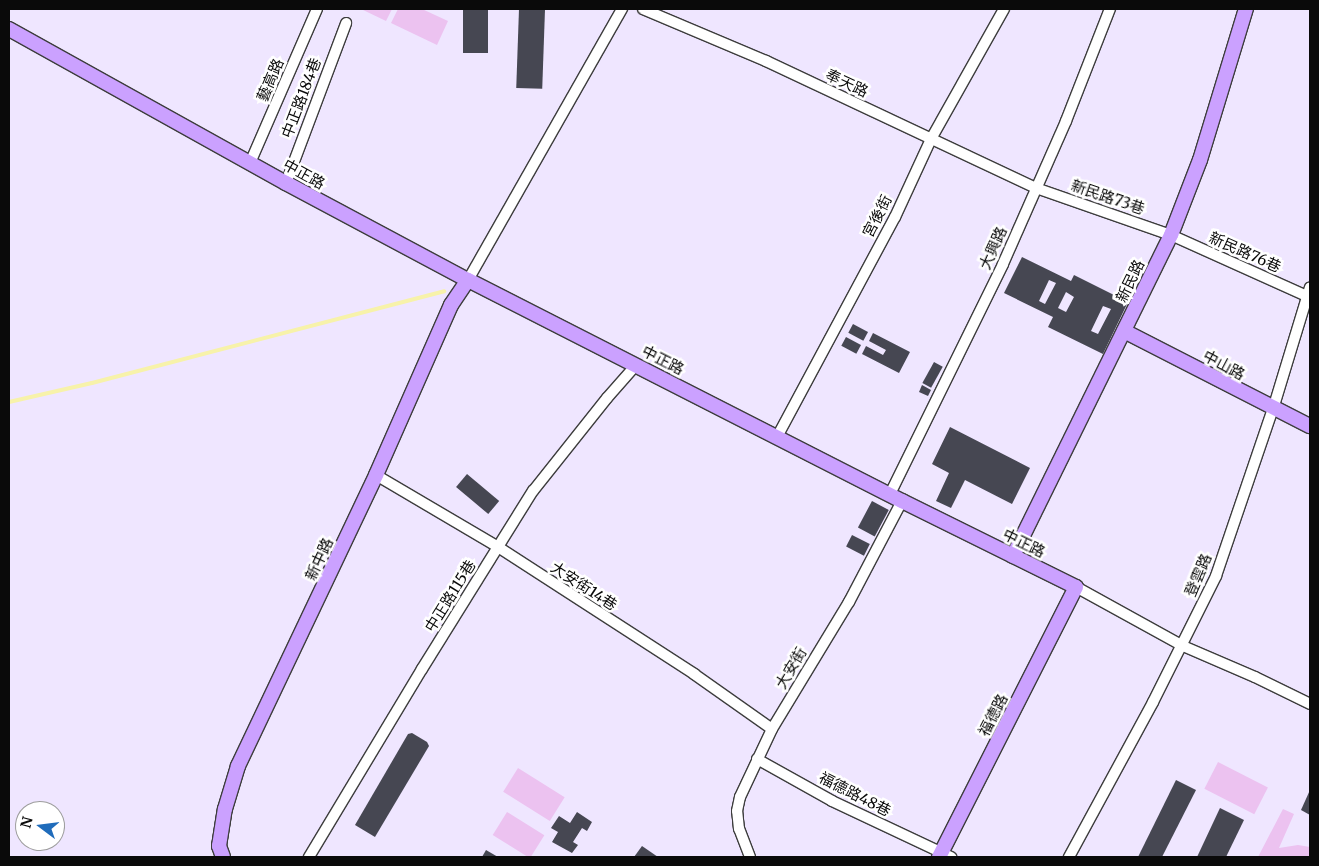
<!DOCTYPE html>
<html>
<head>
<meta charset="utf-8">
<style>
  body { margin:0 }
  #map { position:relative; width:1319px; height:866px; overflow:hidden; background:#efe6ff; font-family:Merriweather,"Noto Sans TC",serif }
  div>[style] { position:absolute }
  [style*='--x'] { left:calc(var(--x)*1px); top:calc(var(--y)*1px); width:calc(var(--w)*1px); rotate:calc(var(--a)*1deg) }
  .pitch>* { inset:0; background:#ecc2f0; transform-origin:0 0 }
  .stream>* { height:4px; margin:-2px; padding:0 2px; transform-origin:2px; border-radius:2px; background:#f7f2aa }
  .building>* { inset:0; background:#464752; transform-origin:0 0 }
  .roads { filter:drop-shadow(1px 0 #3d3d3d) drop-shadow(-1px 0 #3d3d3d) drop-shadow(0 1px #3d3d3d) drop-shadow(0 -1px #3d3d3d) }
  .street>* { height:10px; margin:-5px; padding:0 5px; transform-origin:5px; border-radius:5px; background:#fff }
  .secondary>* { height:14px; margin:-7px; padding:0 7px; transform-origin:7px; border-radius:7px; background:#cba1ff }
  span { translate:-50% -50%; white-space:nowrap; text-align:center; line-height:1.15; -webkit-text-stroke:5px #fff; paint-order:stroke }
  .street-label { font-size:15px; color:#0a0a0a }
  .frame { position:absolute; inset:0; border:10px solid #0a0a0a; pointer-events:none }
  .north { position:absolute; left:15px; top:801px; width:50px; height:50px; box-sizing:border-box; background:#fff; border:1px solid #9d9d9d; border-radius:50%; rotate:285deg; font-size:14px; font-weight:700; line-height:20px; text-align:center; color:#0a0a0a }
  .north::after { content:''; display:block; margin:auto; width:18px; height:22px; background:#206cbb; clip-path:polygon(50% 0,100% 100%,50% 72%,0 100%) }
</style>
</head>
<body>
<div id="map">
  <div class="pitch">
    <i style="clip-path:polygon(361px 9px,392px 9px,386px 21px)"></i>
    <i style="clip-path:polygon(398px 9px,422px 9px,448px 21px,437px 45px,391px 23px)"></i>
    <i style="left:1218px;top:762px;width:56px;height:30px;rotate:27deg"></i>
    <i style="left:518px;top:768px;width:55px;height:28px;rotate:32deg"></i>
    <i style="clip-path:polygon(1283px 809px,1294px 814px,1279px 848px,1298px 845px,1310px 847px,1310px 857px,1258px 857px)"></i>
    <i style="left:507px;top:812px;width:44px;height:27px;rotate:32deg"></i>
  </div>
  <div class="stream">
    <i style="--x:9;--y:402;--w:85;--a:-12.9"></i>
    <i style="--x:92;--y:383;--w:364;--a:-14.6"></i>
  </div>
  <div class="building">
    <i style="left:463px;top:9px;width:25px;height:44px"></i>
    <i style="left:519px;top:9px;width:26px;height:79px;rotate:2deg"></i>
    <i style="clip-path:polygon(evenodd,1022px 257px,1071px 281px,1074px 275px,1128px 302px,1103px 354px,1048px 327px,1053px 317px,1004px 293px,1022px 257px,1049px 280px,1056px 283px,1045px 304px,1039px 301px,1049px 280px,1022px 257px,1066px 292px,1074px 297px,1066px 312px,1058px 308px,1066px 292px,1022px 257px,1103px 306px,1111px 309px,1098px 334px,1091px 331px,1103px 306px)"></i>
    <i style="left:853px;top:324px;width:17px;height:10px;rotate:28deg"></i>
    <i style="clip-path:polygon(873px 333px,910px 352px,899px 373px,862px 354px,866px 346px,883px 355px,886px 350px,869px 341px)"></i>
    <i style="left:846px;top:337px;width:17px;height:10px;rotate:28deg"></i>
    <i style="left:934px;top:362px;width:10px;height:24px;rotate:29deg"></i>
    <i style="clip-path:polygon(922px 385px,931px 390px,928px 396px,919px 392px)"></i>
    <i style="clip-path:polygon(950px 427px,1030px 468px,1012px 504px,965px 480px,951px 508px,936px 501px,949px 473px,932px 464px)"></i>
    <i style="left:467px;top:474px;width:42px;height:17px;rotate:40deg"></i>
    <i style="left:872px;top:501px;width:19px;height:30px;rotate:28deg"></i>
    <i style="left:852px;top:535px;width:20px;height:13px;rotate:27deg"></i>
    <i style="clip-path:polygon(412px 733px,427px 742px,429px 746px,375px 837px,355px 825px,408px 734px)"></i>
    <i style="clip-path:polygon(1176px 780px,1196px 790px,1162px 857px,1138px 857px)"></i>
    <i style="clip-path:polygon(1310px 790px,1310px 815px,1301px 810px)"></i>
    <i style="clip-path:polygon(1220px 808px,1244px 820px,1226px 857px,1197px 857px)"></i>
    <i style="clip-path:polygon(577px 812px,592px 822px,587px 831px,582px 828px,573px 842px,578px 845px,572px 853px,552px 842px,558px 832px,551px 828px,559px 816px,570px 823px)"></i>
    <i style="clip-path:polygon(642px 846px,658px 857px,634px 857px)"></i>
    <i style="clip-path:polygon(486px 850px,498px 857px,482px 857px)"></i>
  </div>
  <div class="roads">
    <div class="street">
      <i style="--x:643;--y:9;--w:134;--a:22.9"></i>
      <i style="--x:766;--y:61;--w:298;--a:25.2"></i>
      <i style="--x:1036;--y:188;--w:143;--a:19.2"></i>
      <i style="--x:1171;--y:235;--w:149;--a:24.2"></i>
      <i style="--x:250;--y:163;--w:168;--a:-66.5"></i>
      <i style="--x:286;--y:183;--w:171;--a:-69.4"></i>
      <i style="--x:468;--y:280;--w:312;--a:-60.4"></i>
      <i style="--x:777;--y:437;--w:250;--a:-61.8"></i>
      <i style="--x:895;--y:217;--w:86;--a:-65.2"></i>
      <i style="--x:931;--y:139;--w:149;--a:-60.7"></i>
      <i style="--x:376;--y:475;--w:142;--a:30.5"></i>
      <i style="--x:498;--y:547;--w:234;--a:32.9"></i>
      <i style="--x:694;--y:674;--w:95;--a:35.2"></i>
      <i style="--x:890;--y:494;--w:256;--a:-63.8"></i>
      <i style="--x:1003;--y:264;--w:156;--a:-66.2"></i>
      <i style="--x:1066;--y:121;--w:120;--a:-68.6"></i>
      <i style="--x:1076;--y:587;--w:122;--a:28.9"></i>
      <i style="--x:1183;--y:646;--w:78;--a:23.3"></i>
      <i style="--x:1255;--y:677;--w:61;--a:26.1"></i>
      <i style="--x:757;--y:759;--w:86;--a:29.2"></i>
      <i style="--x:832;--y:801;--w:132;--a:25.2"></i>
      <i style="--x:309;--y:857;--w:219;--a:-59"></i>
      <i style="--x:422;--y:669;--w:210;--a:-58.1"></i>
      <i style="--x:533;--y:491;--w:119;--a:-51.5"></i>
      <i style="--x:607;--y:398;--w:44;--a:-48.7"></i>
      <i style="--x:750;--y:857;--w:30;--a:-111"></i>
      <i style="--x:739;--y:829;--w:18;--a:-96"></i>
      <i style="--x:737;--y:811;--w:14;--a:-78"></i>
      <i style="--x:740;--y:797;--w:75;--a:-64.8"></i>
      <i style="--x:772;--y:729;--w:149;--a:-58.8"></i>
      <i style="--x:849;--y:602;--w:114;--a:-62.3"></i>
      <i style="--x:1069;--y:857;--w:176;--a:-61.5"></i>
      <i style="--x:1153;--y:702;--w:141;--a:-63.4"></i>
      <i style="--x:1216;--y:576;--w:176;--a:-71.2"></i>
      <i style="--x:1273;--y:409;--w:127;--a:-73.1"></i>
    </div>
    <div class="secondary">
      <i style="--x:9;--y:29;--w:317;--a:29.1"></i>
      <i style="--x:286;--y:183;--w:206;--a:28.1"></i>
      <i style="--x:468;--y:280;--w:487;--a:27"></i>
      <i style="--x:902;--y:501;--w:194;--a:26.3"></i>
      <i style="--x:1076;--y:587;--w:303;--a:116.9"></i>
      <i style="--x:1124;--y:331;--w:209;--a:27.1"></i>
      <i style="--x:1013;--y:556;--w:358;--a:-63.8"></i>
      <i style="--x:1171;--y:235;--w:80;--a:-68.9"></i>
      <i style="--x:1200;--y:160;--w:158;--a:-73.1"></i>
      <i style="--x:223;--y:857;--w:12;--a:-110"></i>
      <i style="--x:219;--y:846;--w:37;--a:-81"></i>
      <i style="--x:225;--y:809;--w:45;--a:-73.2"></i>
      <i style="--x:238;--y:766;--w:322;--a:-64.6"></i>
      <i style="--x:376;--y:475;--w:186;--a:-66.2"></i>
      <i style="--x:451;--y:305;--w:30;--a:-56"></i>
    </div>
  </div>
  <div class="street-label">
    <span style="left:270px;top:80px;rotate:-67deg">藝高路</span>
    <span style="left:847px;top:83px;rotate:25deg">奉天路</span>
    <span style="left:301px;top:98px;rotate:-69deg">中正路184巷</span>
    <span style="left:304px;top:174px;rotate:29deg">中正路</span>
    <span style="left:1108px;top:197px;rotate:19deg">新民路73巷</span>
    <span style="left:877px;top:216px;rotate:-63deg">宮後街</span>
    <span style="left:993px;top:248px;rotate:-66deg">大興路</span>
    <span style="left:1245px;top:252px;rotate:24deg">新民路76巷</span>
    <span style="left:1130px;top:281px;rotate:-64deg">新民路</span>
    <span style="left:663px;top:360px;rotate:27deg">中正路</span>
    <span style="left:1224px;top:365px;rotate:28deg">中山路</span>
    <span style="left:1024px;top:543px;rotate:26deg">中正路</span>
    <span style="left:319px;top:559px;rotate:-65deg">新中路</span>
    <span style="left:1198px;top:575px;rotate:-67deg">登雲路</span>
    <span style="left:584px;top:586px;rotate:33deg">大安街14巷</span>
    <span style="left:450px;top:596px;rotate:-58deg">中正路115巷</span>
    <span style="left:791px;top:668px;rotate:-59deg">大安街</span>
    <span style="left:993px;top:715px;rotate:-63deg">福德路</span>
    <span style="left:855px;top:794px;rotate:27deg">福德路48巷</span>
  </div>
  <div class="frame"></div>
  <div class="north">N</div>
</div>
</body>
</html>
